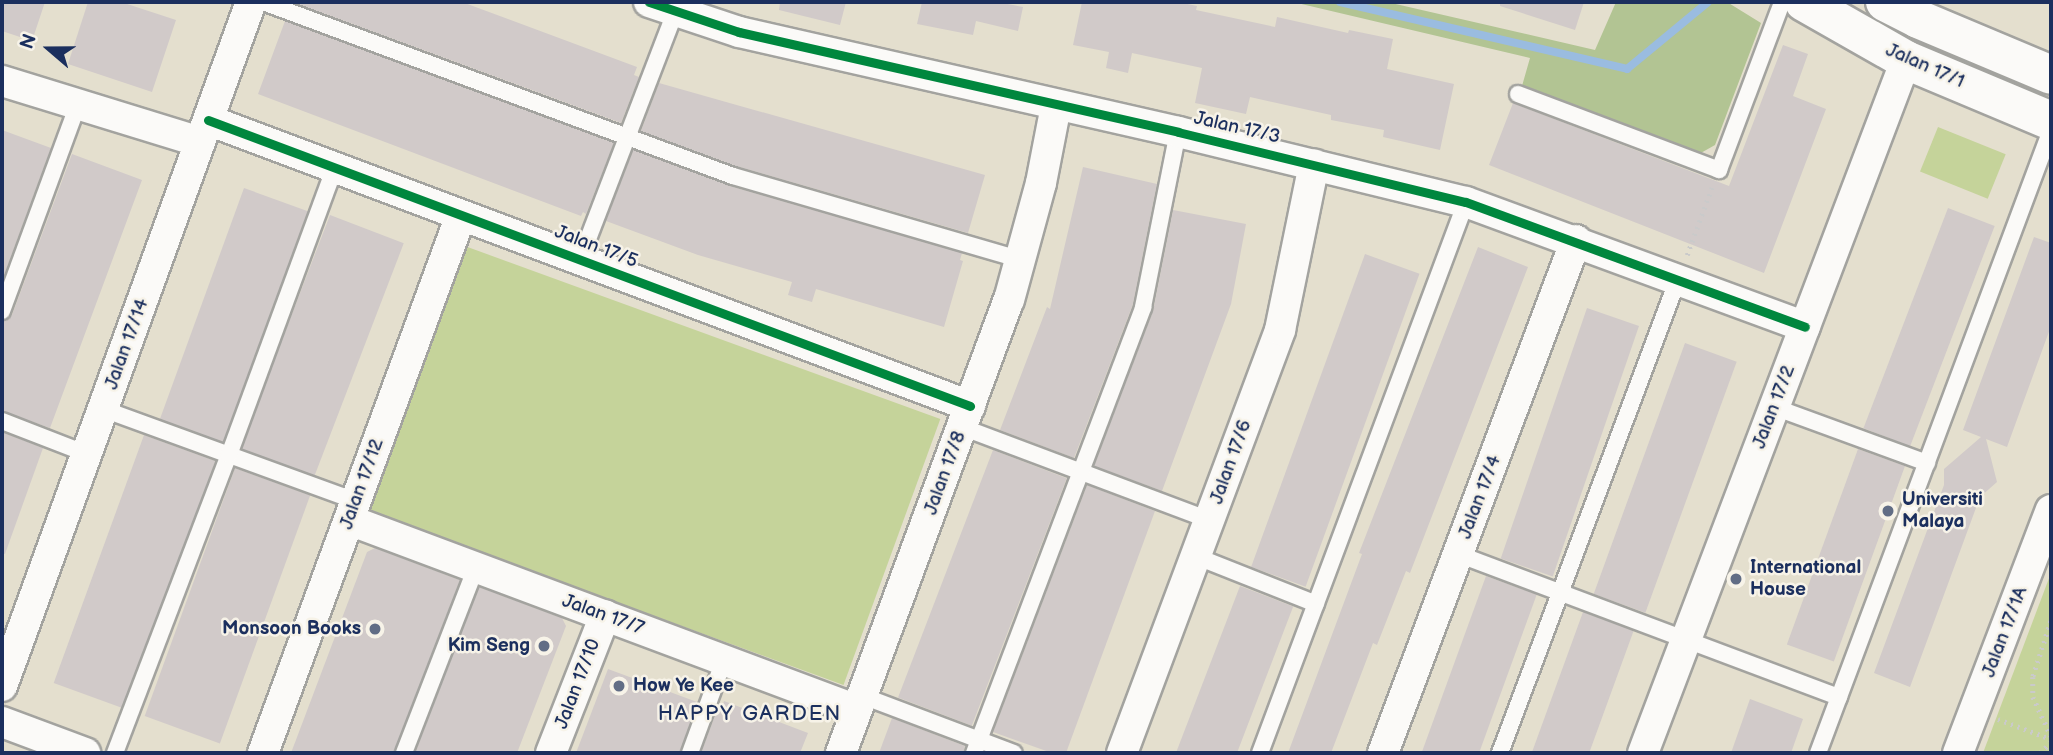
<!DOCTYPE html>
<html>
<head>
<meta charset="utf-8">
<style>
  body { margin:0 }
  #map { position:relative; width:2053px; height:755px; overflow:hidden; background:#e4dfce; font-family:"Balsamiq Sans",sans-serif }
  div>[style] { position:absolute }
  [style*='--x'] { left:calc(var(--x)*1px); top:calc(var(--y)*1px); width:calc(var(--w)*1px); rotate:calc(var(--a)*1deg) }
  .green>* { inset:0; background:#c5d39a; transform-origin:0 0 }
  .forest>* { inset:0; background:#b2c493 }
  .stream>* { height:8px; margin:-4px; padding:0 4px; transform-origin:4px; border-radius:4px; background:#9abce0 }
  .building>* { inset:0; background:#d1cac9; transform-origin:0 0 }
  .path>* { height:4.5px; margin-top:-2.25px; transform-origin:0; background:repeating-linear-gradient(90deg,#cacaca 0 2px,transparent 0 7px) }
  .roads { filter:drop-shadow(2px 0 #a3a39f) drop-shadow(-2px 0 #a3a39f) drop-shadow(0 2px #a3a39f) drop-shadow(0 -2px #a3a39f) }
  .service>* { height:16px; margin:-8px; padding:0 8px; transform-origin:8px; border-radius:8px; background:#fbfaf8 }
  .minor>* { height:30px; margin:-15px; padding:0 15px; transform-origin:15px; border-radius:15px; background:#fbfaf8 }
  .tertiary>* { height:38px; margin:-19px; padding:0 19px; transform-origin:19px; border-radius:19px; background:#fbfaf8 }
  .cycleway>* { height:9px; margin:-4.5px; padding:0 4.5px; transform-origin:4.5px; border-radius:4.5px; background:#00873e }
  .dots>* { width:19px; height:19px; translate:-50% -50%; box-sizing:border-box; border:4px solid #f7f3e8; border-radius:50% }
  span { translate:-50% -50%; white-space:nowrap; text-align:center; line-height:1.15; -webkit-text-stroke:5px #f7f3e8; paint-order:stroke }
  .street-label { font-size:19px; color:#1b2f5e }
  .poi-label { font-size:19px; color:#1b2f5e; font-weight:700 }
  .left { translate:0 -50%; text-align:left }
  .right { translate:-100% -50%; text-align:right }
  .neighbourhood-label { font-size:21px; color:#1b2f5e; letter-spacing:2px }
  .frame { position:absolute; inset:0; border:4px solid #1b2f5e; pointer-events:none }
  .north { position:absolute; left:14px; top:14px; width:70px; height:70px; -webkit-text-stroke:5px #f7f3e8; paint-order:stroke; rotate:290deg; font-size:19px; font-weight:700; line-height:28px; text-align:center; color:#1b2f5e }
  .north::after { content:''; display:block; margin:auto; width:24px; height:32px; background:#1b2f5e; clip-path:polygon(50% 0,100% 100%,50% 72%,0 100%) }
</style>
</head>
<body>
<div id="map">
  <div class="green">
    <i style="left:1938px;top:127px;width:73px;height:48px;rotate:22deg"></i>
    <i style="left:462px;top:245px;width:509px;height:283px;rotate:20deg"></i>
    <i style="clip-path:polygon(2051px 573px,2051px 753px,1983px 753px)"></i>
  </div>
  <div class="forest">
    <i style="clip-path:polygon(1293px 2px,1387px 2px,1595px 50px,1616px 2px,1727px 2px,1761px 23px,1715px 145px,1699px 154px,1522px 86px,1530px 58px)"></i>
  </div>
  <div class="stream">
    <i style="--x:1340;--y:2;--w:295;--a:13.1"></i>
    <i style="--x:1627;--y:69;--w:105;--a:-39.6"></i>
  </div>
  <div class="building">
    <i style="clip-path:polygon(2px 2px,45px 2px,32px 41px,2px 31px)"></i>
    <i style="clip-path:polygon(88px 2px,121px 2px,176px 20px,152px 92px,68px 64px)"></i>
    <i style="clip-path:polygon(293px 2px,462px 2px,637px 67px,634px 75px,639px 77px,621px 123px)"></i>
    <i style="clip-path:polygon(780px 2px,846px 2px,840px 25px,779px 10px)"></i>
    <i style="clip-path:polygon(922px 2px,997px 2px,1023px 7px,1018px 31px,976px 21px,973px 35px,917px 24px)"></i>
    <i style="clip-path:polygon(1082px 2px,1178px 2px,1197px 6px,1196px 10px,1275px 27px,1277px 17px,1348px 33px,1349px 30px,1393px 39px,1387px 69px,1454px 84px,1440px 150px,1383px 137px,1384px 130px,1331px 120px,1331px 115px,1250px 97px,1246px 114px,1195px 103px,1202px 68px,1132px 53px,1128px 73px,1106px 68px,1109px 52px,1073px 45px)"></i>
    <i style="clip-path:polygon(1500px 2px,1584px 2px,1575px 30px,1500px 6px)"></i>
    <i style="clip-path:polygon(285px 21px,614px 143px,586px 214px,583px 212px,581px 216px,258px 94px)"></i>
    <i style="clip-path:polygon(1783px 45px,1808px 54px,1793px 96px,1826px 109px,1764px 273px,1489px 165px,1513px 103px,1729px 186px)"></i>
    <i style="clip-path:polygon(659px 83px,985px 175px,968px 233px,736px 166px,641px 131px)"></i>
    <i style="clip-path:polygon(2px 130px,51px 148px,2px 281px)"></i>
    <i style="clip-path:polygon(633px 150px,730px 186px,962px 253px,960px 260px,963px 261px,944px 327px,816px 289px,812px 302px,788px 295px,792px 282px,698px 255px,606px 221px)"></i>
    <i style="clip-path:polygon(72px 154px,142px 180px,50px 428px,2px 411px,2px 321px,12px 315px)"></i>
    <i style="clip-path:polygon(1083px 167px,1157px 184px,1133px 304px,1074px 458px,1000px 430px,1047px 307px,1050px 309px)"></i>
    <i style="left:244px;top:188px;width:68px;height:246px;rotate:20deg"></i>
    <i style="left:1948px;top:208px;width:50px;height:236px;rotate:21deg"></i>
    <i style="clip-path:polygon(1173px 210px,1246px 224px,1231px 304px,1162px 491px,1094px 466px,1153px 311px)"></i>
    <i style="left:330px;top:215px;width:79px;height:250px;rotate:21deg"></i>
    <i style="clip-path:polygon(2034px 237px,2051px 243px,2051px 326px,2007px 447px,1986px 439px,1997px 482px,1980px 497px,1910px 687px,1874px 673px,1944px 485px,1944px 469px,1981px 437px,1963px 430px)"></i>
    <i style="clip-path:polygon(1478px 247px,1528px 267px,1410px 573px,1406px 571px,1377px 645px,1373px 643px,1331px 753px,1288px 753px,1362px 554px,1359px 553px)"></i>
    <i style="left:1365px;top:254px;width:58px;height:333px;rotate:20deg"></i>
    <i style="left:1587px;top:308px;width:55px;height:265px;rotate:19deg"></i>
    <i style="left:1685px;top:343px;width:55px;height:267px;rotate:20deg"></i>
    <i style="clip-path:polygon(2px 432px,43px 448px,5px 554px,2px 553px)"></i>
    <i style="left:144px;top:435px;width:76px;height:264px;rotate:20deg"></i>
    <i style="left:1858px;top:449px;width:50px;height:208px;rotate:20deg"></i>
    <i style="left:993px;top:450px;width:79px;height:265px;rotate:21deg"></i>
    <i style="left:235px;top:468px;width:80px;height:264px;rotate:20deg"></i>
    <i style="clip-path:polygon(1087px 485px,1155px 511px,1066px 753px,1052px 753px,993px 732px)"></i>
    <i style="clip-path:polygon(375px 548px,460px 580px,394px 753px,291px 753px,367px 552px)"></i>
    <i style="left:1486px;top:576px;width:54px;height:189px;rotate:20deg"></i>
    <i style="left:1240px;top:586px;width:57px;height:178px;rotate:21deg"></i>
    <i style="clip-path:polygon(479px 587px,562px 618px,566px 626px,517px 753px,415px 753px)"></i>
    <i style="left:1583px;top:612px;width:54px;height:150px;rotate:20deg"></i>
    <i style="clip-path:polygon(608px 669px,697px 702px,680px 753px,576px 753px)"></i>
    <i style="clip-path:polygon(1750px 699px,1803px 719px,1791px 753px,1731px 753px)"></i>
    <i style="clip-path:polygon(724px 701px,808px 733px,800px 753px,701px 753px,717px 710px,721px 711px)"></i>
    <i style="clip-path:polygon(892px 718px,965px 746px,963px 753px,879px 753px)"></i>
  </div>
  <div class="path">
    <i style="--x:1687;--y:255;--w:72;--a:-69.8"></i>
    <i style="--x:2051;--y:621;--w:59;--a:107.8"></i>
    <i style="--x:2033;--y:677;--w:20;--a:90"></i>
    <i style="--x:2033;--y:697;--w:43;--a:65.2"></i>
    <i style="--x:1998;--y:719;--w:57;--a:20.7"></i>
    <i style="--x:2040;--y:753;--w:16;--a:-45"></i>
  </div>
  <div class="roads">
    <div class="service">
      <i style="--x:263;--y:2;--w:501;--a:20.32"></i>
      <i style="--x:733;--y:176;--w:301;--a:16.2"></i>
      <i style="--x:1518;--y:94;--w:215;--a:20.7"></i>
      <i style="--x:1719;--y:170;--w:179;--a:-69.4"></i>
      <i style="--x:580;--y:260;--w:266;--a:-69"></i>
      <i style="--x:2;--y:311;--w:221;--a:-69.8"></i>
      <i style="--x:1774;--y:407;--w:163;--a:20.1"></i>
      <i style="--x:103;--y:409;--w:269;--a:20"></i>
      <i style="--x:2;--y:421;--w:91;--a:21.2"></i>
      <i style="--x:962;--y:427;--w:264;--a:20.6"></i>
      <i style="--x:1458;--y:554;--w:407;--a:20.6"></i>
      <i style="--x:1195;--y:556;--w:130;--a:21.6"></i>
      <i style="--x:863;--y:696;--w:161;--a:20.7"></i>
      <i style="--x:115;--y:753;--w:319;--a:-69.1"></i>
      <i style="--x:229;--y:455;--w:307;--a:-69.8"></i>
      <i style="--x:404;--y:753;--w:199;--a:-68.8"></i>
      <i style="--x:690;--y:753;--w:99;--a:-69.9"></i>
      <i style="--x:974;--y:753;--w:477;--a:-69.2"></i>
      <i style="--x:1143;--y:307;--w:178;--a:-78.7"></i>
      <i style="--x:1260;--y:753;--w:588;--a:-69.5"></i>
      <i style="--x:1500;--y:753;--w:506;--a:-69.42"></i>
      <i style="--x:1818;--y:753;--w:665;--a:-69.49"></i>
    </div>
    <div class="minor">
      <i style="--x:649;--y:2;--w:95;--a:18.4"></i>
      <i style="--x:739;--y:32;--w:450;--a:12.8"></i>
      <i style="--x:1178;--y:132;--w:296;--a:13.7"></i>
      <i style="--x:1466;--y:202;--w:361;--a:20.2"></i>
      <i style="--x:2;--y:81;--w:207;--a:17.1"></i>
      <i style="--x:208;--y:120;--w:814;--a:20.57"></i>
      <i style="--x:349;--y:520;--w:542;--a:20.51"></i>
      <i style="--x:2;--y:686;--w:728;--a:-70"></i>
      <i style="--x:2;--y:722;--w:89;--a:20.5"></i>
      <i style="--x:263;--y:753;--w:573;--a:-69.79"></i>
      <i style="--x:551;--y:753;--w:148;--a:-68.6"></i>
      <i style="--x:841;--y:753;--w:483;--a:-69.7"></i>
      <i style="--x:1009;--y:300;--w:121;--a:-74.7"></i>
      <i style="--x:1041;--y:183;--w:78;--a:-79"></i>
      <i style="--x:1122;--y:753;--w:452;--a:-69.5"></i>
      <i style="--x:1280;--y:330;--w:169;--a:-78.4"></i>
      <i style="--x:1383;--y:753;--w:548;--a:-69.38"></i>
      <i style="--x:1643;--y:753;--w:741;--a:-69.22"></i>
      <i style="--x:1958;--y:753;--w:260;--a:-69.1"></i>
    </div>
    <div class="tertiary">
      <i style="--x:1804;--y:2;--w:117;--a:29.6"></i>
      <i style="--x:1906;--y:60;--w:157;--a:22.8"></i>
      <i style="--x:1885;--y:2;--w:37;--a:27"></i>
      <i style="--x:1918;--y:19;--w:144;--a:22.8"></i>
    </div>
  </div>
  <div class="cycleway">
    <i style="--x:649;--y:2;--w:95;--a:18.4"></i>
    <i style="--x:739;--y:32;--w:450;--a:12.8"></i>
    <i style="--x:1178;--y:132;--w:296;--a:13.7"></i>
    <i style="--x:1466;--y:202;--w:361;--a:20.2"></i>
    <i style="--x:208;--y:120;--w:814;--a:20.57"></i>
  </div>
  <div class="dots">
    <i style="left:1888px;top:511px;background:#616d85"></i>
    <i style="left:1736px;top:579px;background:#616d85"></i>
    <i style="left:375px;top:629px;background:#616d85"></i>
    <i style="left:544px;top:646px;background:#616d85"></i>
    <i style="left:619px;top:686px;background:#616d85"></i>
  </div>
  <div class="street-label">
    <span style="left:1925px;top:66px;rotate:24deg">Jalan 17/1</span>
    <span style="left:1237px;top:128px;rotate:13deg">Jalan 17/3</span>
    <span style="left:596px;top:247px;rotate:21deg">Jalan 17/5</span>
    <span style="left:127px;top:344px;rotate:-70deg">Jalan 17/14</span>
    <span style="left:1774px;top:407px;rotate:-69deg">Jalan 17/2</span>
    <span style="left:1231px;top:462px;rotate:-70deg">Jalan 17/6</span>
    <span style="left:945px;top:473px;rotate:-70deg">Jalan 17/8</span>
    <span style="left:362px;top:484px;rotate:-70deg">Jalan 17/12</span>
    <span style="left:1480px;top:497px;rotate:-69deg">Jalan 17/4</span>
    <span style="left:603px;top:615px;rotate:20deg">Jalan 17/7</span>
    <span style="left:2005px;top:632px;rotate:-69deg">Jalan 17/1A</span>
    <span style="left:578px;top:684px;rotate:-69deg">Jalan 17/10</span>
  </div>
  <div class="poi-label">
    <span class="left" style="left:1902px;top:511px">Universiti<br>Malaya</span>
    <span class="left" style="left:1750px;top:579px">International<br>House</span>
    <span class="right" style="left:361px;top:629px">Monsoon Books</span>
    <span class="right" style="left:530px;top:646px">Kim Seng</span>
    <span class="left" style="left:633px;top:686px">How Ye Kee</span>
  </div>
  <div class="neighbourhood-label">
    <span style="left:750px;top:714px">HAPPY GARDEN</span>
  </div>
  <div class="frame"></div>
  <div class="north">N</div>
</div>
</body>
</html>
